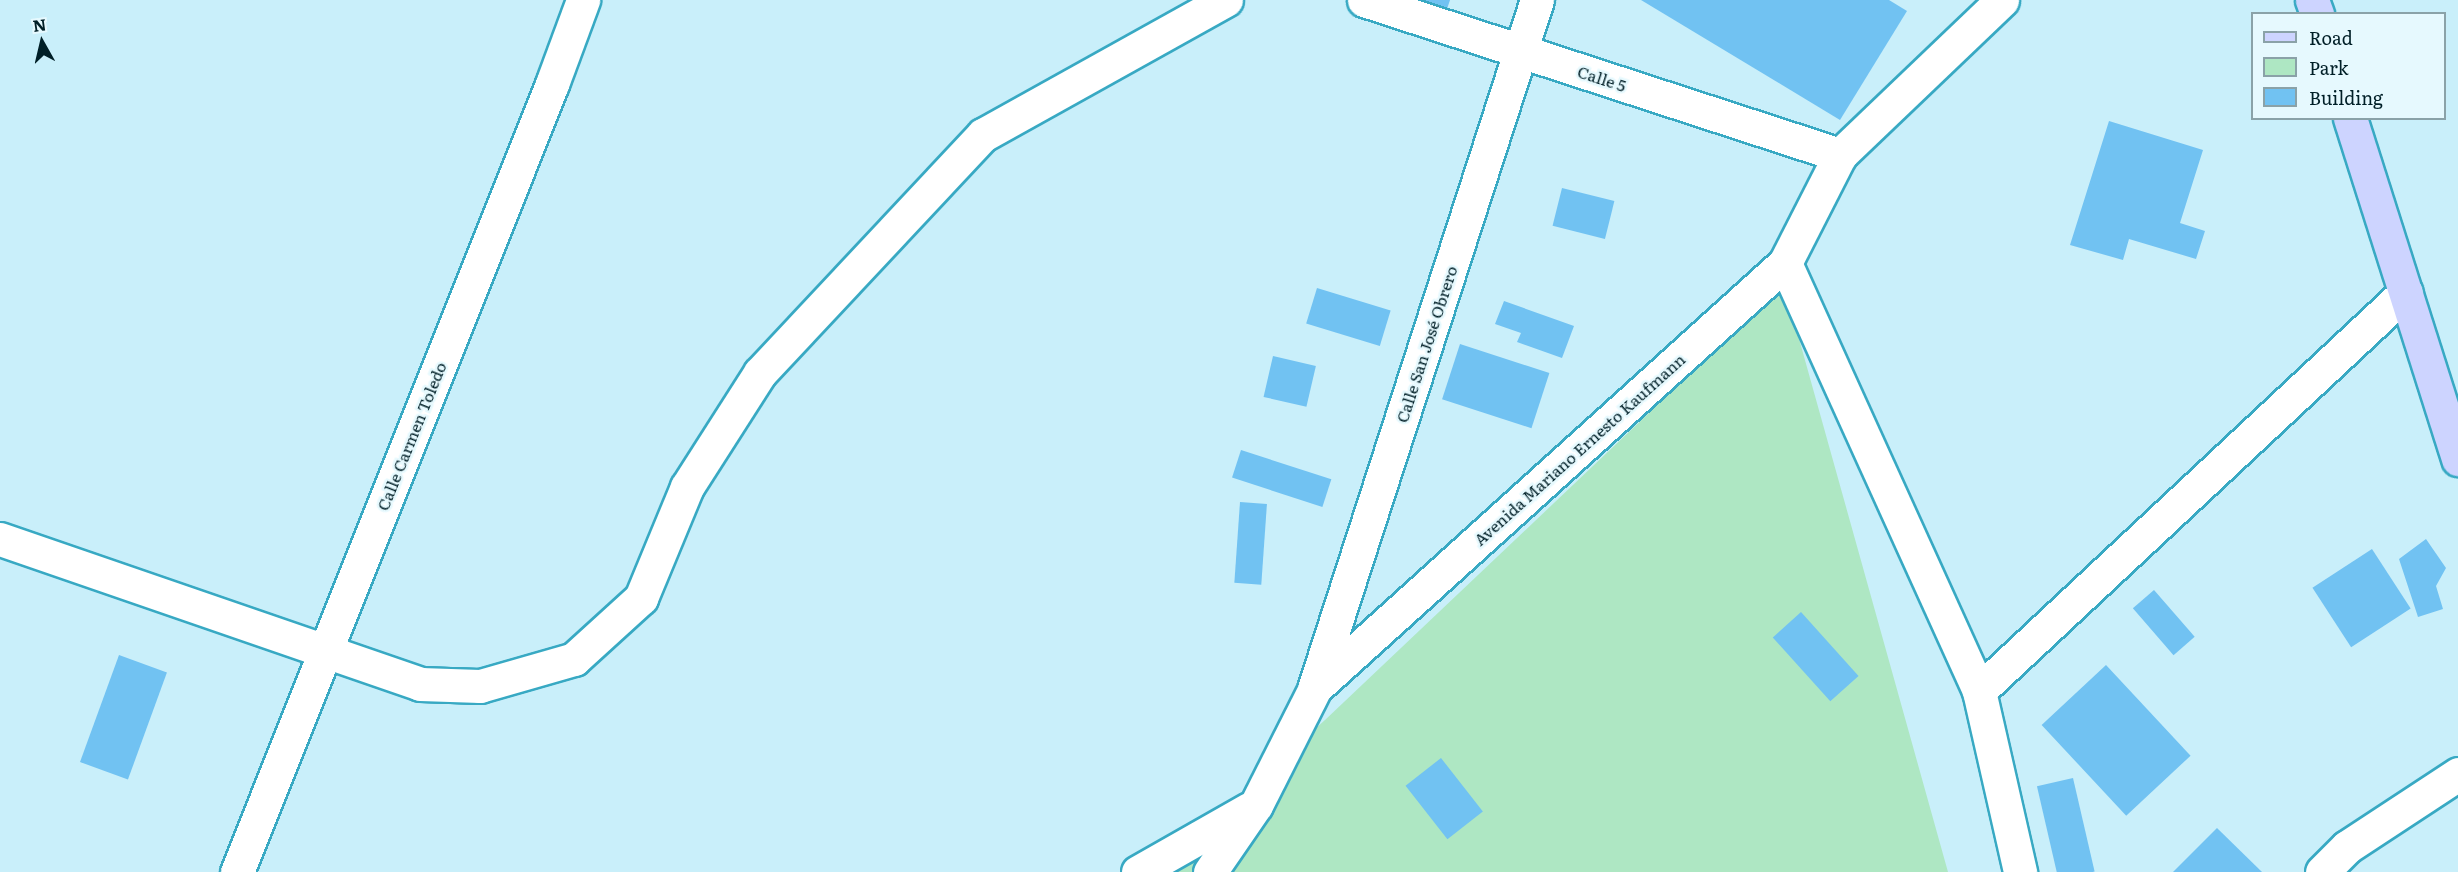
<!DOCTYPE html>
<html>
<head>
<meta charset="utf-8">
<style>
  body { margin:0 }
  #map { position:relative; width:2458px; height:872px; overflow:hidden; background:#c9effa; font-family:Literata,serif }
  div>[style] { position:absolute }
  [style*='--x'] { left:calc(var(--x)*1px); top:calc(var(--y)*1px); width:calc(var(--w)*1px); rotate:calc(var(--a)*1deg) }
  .green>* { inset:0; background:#aee7c3 }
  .building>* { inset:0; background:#71c2f2; transform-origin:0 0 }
  .roads { filter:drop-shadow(2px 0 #38a9c3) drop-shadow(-2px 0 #38a9c3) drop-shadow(0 2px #38a9c3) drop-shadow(0 -2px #38a9c3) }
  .minor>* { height:33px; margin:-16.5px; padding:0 16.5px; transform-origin:16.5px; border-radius:16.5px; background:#fff }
  .major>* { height:33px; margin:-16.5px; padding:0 16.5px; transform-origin:16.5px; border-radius:16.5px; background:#cdd4ff }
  span { translate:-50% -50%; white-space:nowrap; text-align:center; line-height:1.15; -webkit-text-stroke:5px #e6f9fe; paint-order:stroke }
  .street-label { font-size:16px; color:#001f27 }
  .legend { position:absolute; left:2251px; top:12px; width:195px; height:108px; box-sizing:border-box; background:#e6f9fe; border:2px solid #8aa2a8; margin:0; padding:8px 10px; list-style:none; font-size:18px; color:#001f27 }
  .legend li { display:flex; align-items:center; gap:12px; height:30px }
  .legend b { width:30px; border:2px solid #8aa2a8 }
  .north { position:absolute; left:12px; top:12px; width:60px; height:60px; -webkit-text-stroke:4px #e6f9fe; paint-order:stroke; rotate:352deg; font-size:16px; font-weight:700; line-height:24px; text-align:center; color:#001f27 }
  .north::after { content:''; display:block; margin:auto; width:21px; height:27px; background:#001f27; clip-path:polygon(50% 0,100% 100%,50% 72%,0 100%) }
</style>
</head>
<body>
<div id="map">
  <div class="green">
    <i style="clip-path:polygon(1784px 285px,1948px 872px,1148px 872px,1201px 831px,1325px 720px)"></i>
  </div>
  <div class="building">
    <i style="clip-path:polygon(1414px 0,1450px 0,1446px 12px)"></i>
    <i style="clip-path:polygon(1641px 0,1889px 0,1907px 11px,1840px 120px)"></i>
    <i style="clip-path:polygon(2109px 121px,2203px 150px,2180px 223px,2205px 231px,2196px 259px,2129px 239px,2123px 260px,2070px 245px)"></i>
    <i style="left:1562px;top:188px;width:54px;height:39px;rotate:14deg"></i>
    <i style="left:1317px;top:288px;width:77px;height:37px;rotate:17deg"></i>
    <i style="clip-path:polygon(1504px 301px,1574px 326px,1562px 358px,1517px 342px,1521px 333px,1495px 324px)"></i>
    <i style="left:1460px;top:344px;width:94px;height:58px;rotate:18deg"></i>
    <i style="left:1273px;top:356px;width:44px;height:42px;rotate:13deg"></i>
    <i style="left:1241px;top:450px;width:95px;height:29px;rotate:18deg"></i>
    <i style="left:1240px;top:502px;width:27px;height:81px;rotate:4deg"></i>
    <i style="clip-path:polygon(2426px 539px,2446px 568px,2436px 586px,2443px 609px,2418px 617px,2399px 559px)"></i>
    <i style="left:2372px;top:549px;width:71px;height:71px;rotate:57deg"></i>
    <i style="left:2154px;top:590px;width:62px;height:28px;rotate:49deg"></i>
    <i style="left:1801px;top:612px;width:86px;height:38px;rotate:48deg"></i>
    <i style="left:119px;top:655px;width:51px;height:114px;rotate:20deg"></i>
    <i style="left:2106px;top:665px;width:124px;height:88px;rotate:47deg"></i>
    <i style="left:1441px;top:758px;width:68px;height:45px;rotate:52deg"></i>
    <i style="left:2073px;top:778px;width:96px;height:37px;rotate:77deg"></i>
    <i style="clip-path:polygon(2217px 828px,2262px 872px,2173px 872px)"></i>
  </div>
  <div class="roads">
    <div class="minor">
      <i style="--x:1364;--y:0;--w:501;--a:18.04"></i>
      <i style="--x:1785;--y:263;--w:470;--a:65.6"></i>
      <i style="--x:1979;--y:691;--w:186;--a:77.2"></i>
      <i style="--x:0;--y:539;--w:444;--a:19"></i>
      <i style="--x:420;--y:684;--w:60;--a:1.9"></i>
      <i style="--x:480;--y:686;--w:98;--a:-16"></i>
      <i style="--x:574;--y:659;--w:91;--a:-42.3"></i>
      <i style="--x:641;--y:598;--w:120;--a:-67.5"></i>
      <i style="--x:687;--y:487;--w:135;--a:-57.4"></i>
      <i style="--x:760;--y:373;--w:326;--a:-46.9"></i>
      <i style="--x:983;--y:135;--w:278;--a:-29.1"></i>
      <i style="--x:1315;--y:686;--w:721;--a:-72.07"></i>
      <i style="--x:1979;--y:691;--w:584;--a:-43.06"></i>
      <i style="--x:237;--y:872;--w:849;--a:-68.21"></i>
      <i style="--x:552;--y:84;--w:90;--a:-69.7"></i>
      <i style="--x:1138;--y:872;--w:128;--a:-29.6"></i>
      <i style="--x:1210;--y:872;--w:81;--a:-55.5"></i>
      <i style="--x:1256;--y:805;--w:131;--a:-63.2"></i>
      <i style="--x:1315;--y:688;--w:634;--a:-42.12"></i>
      <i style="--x:1785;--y:263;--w:121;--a:-63"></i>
      <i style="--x:1840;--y:155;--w:224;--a:-43.7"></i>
      <i style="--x:2322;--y:872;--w:35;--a:-45"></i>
      <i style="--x:2347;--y:847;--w:133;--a:-33.3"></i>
    </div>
    <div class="major">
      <i style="--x:2312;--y:0;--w:15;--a:70"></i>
      <i style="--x:2350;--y:118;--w:358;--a:72.4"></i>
    </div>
  </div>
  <div class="street-label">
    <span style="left:1602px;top:78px;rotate:18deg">Calle 5</span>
    <span style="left:1426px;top:344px;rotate:-72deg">Calle San José Obrero</span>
    <span style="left:411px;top:436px;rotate:-68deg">Calle Carmen Toledo</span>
    <span style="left:1579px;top:449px;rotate:-42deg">Avenida Mariano Ernesto Kaufmann</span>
  </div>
  <ul class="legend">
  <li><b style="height:8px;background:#cdd4ff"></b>Road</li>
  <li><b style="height:16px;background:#aee7c3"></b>Park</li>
  <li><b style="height:16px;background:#71c2f2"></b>Building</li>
  </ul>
  <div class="north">N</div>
</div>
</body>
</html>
